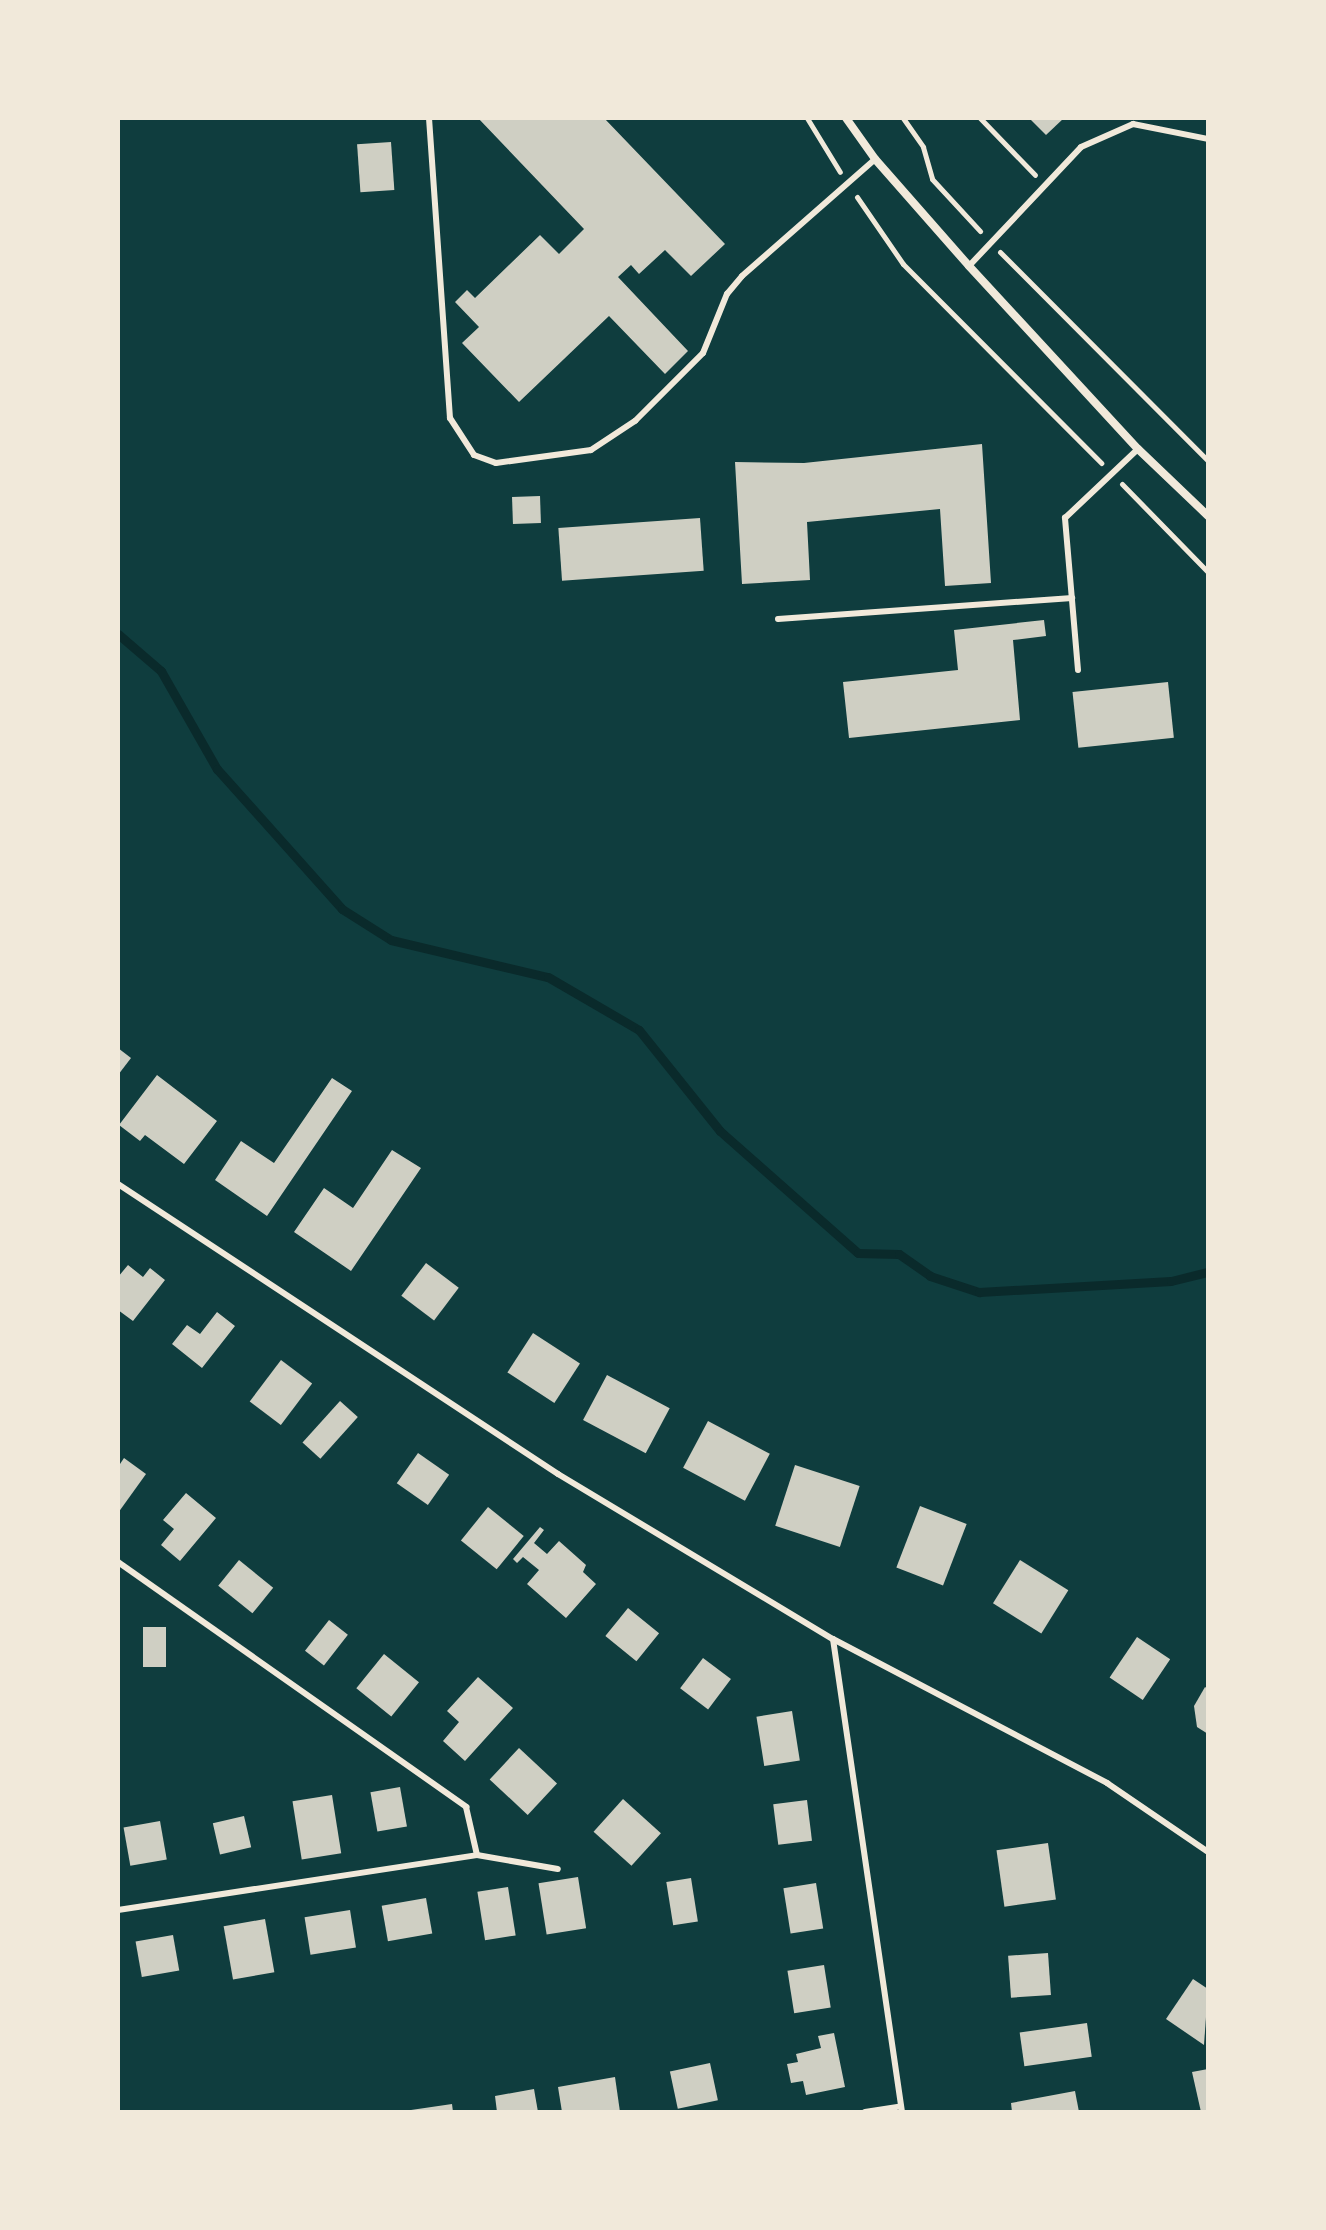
<!DOCTYPE html>
<html>
<head>
<meta charset="utf-8">
<style>
  body { margin:0 }
  #map { position:relative; width:1326px; height:2230px; overflow:hidden; background:#0f3d3e; font-family:Roboto,sans-serif }
  div>[style] { position:absolute }
  [style*='--x'] { left:calc(var(--x)*1px); top:calc(var(--y)*1px); width:calc(var(--w)*1px); rotate:calc(var(--a)*1deg) }
  .stream>* { height:9px; margin:-4.5px; padding:0 4.5px; transform-origin:4.5px; border-radius:4.5px; background:#0a2a2b }
  .building>* { inset:0; background:#cfcfc3; transform-origin:0 0 }
  .path>* { height:5px; margin:-2.5px; padding:0 2.5px; transform-origin:2.5px; border-radius:2.5px; background:#f1e9da }
  .service>* { height:6px; margin:-3px; padding:0 3px; transform-origin:3px; border-radius:3px; background:#f1e9da }
  .minor>* { height:8px; margin:-4px; padding:0 4px; transform-origin:4px; border-radius:4px; background:#f1e9da }
  span { translate:-50% -50%; white-space:nowrap; text-align:center; line-height:1.15; -webkit-text-stroke:6px #f1e9da; paint-order:stroke }
  .frame { position:absolute; inset:0; border:120px solid #f1e9da; pointer-events:none }
</style>
</head>
<body>
<div id="map">
  <div class="stream">
    <i style="--x:118;--y:634;--w:57;--a:40.7"></i>
    <i style="--x:161;--y:671;--w:113;--a:60.3"></i>
    <i style="--x:217;--y:769;--w:188;--a:48.2"></i>
    <i style="--x:342;--y:909;--w:58;--a:32.3"></i>
    <i style="--x:391;--y:940;--w:161;--a:13.3"></i>
    <i style="--x:548;--y:977;--w:105;--a:30.2"></i>
    <i style="--x:639;--y:1030;--w:129;--a:51.3"></i>
    <i style="--x:720;--y:1131;--w:184;--a:41.5"></i>
    <i style="--x:858;--y:1253;--w:41;--a:1.4"></i>
    <i style="--x:899;--y:1254;--w:38;--a:35"></i>
    <i style="--x:930;--y:1276;--w:52;--a:18.1"></i>
    <i style="--x:979;--y:1292;--w:192;--a:-3.3"></i>
    <i style="--x:1171;--y:1281;--w:38;--a:-14"></i>
  </div>
  <div class="building">
    <i style="clip-path:polygon(478px 118px,604px 118px,725px 244px,691px 276px,665px 250px,639px 274px,631px 265px,618px 277px,688px 351px,665px 374px,609px 316px,519px 402px,462px 343px,479px 327px,455px 302px,467px 290px,475px 298px,540px 235px,559px 254px,584px 229px)"></i>
    <i style="clip-path:polygon(1029px 118px,1064px 118px,1046px 135px)"></i>
    <i style="left:391px;top:142px;width:48px;height:34px;rotate:86deg"></i>
    <i style="clip-path:polygon(982px 444px,991px 583px,945px 586px,940px 509px,807px 522px,810px 580px,742px 584px,735px 462px,804px 463px)"></i>
    <i style="left:540px;top:496px;width:27px;height:28px;rotate:88deg"></i>
    <i style="left:700px;top:518px;width:53px;height:142px;rotate:86deg"></i>
    <i style="clip-path:polygon(1044px 620px,1046px 636px,1013px 640px,1020px 720px,849px 738px,843px 682px,958px 670px,954px 630px)"></i>
    <i style="left:1168px;top:682px;width:56px;height:96px;rotate:84deg"></i>
    <i style="clip-path:polygon(118px 1048px,131px 1058px,118px 1075px)"></i>
    <i style="clip-path:polygon(157px 1075px,217px 1121px,184px 1164px,145px 1135px,140px 1141px,119px 1125px)"></i>
    <i style="clip-path:polygon(332px 1078px,352px 1091px,267px 1216px,215px 1180px,241px 1141px,274px 1163px)"></i>
    <i style="clip-path:polygon(392px 1150px,421px 1168px,351px 1271px,294px 1232px,324px 1188px,353px 1208px)"></i>
    <i style="left:426px;top:1263px;width:41px;height:41px;rotate:37deg"></i>
    <i style="clip-path:polygon(128px 1265px,143px 1277px,150px 1268px,165px 1280px,133px 1321px,118px 1310px,118px 1277px)"></i>
    <i style="clip-path:polygon(217px 1312px,235px 1326px,202px 1368px,172px 1344px,187px 1325px,200px 1334px)"></i>
    <i style="left:533px;top:1333px;width:56px;height:47px;rotate:33deg"></i>
    <i style="left:281px;top:1360px;width:39px;height:52px;rotate:37deg"></i>
    <i style="left:607px;top:1375px;width:71px;height:51px;rotate:28deg"></i>
    <i style="left:340px;top:1401px;width:24px;height:56px;rotate:42deg"></i>
    <i style="left:708px;top:1421px;width:70px;height:53px;rotate:28deg"></i>
    <i style="left:418px;top:1453px;width:38px;height:37px;rotate:35deg"></i>
    <i style="clip-path:polygon(124px 1458px,146px 1474px,118px 1513px,118px 1467px)"></i>
    <i style="left:795px;top:1465px;width:68px;height:64px;rotate:18deg"></i>
    <i style="clip-path:polygon(186px 1493px,216px 1518px,180px 1561px,161px 1545px,174px 1529px,163px 1520px)"></i>
    <i style="left:920px;top:1506px;width:50px;height:66px;rotate:21deg"></i>
    <i style="left:488px;top:1507px;width:46px;height:43px;rotate:39deg"></i>
    <i style="clip-path:polygon(540px 1527px,544px 1530px,534px 1543px,547px 1554px,559px 1541px,586px 1565px,583px 1572px,596px 1584px,566px 1618px,527px 1584px,539px 1570px,523px 1557px,517px 1563px,513px 1559px)"></i>
    <i style="left:239px;top:1560px;width:44px;height:33px;rotate:39deg"></i>
    <i style="left:1020px;top:1560px;width:57px;height:51px;rotate:32deg"></i>
    <i style="left:628px;top:1608px;width:40px;height:36px;rotate:39deg"></i>
    <i style="left:329px;top:1620px;width:24px;height:39px;rotate:38deg"></i>
    <i style="left:143px;top:1627px;width:23px;height:40px"></i>
    <i style="left:1137px;top:1637px;width:40px;height:49px;rotate:34deg"></i>
    <i style="left:384px;top:1654px;width:45px;height:44px;rotate:39deg"></i>
    <i style="left:703px;top:1658px;width:35px;height:38px;rotate:37deg"></i>
    <i style="clip-path:polygon(478px 1677px,513px 1708px,465px 1761px,443px 1741px,459px 1722px,447px 1711px)"></i>
    <i style="clip-path:polygon(1205px 1687px,1208px 1689px,1208px 1734px,1197px 1727px,1194px 1706px)"></i>
    <i style="left:792px;top:1711px;width:50px;height:36px;rotate:81deg"></i>
    <i style="left:519px;top:1748px;width:52px;height:43px;rotate:43deg"></i>
    <i style="left:400px;top:1787px;width:40px;height:30px;rotate:80deg"></i>
    <i style="left:332px;top:1795px;width:59px;height:40px;rotate:81deg"></i>
    <i style="left:623px;top:1799px;width:51px;height:44px;rotate:42deg"></i>
    <i style="left:807px;top:1800px;width:41px;height:34px;rotate:83deg"></i>
    <i style="left:244px;top:1816px;width:32px;height:32px;rotate:77deg"></i>
    <i style="left:160px;top:1821px;width:39px;height:37px;rotate:80deg"></i>
    <i style="left:1048px;top:1843px;width:57px;height:52px;rotate:82deg"></i>
    <i style="left:578px;top:1877px;width:52px;height:40px;rotate:81deg"></i>
    <i style="left:691px;top:1878px;width:44px;height:25px;rotate:81deg"></i>
    <i style="left:816px;top:1883px;width:46px;height:33px;rotate:81deg"></i>
    <i style="left:508px;top:1887px;width:49px;height:31px;rotate:81deg"></i>
    <i style="left:426px;top:1898px;width:36px;height:45px;rotate:80deg"></i>
    <i style="left:350px;top:1910px;width:38px;height:46px;rotate:81deg"></i>
    <i style="left:265px;top:1919px;width:54px;height:42px;rotate:80deg"></i>
    <i style="left:173px;top:1935px;width:36px;height:38px;rotate:80deg"></i>
    <i style="left:1048px;top:1953px;width:42px;height:40px;rotate:86deg"></i>
    <i style="left:824px;top:1965px;width:43px;height:37px;rotate:81deg"></i>
    <i style="clip-path:polygon(1193px 1979px,1208px 1989px,1204px 2045px,1166px 2019px)"></i>
    <i style="left:1087px;top:2023px;width:34px;height:68px;rotate:82deg"></i>
    <i style="clip-path:polygon(834px 2033px,845px 2087px,806px 2095px,803px 2081px,791px 2083px,787px 2064px,798px 2062px,796px 2054px,821px 2048px,818px 2036px)"></i>
    <i style="left:710px;top:2063px;width:38px;height:41px;rotate:78deg"></i>
    <i style="clip-path:polygon(1208px 2069px,1208px 2112px,1201px 2112px,1192px 2072px)"></i>
    <i style="clip-path:polygon(615px 2077px,620px 2112px,562px 2112px,558px 2087px)"></i>
    <i style="clip-path:polygon(534px 2089px,538px 2112px,497px 2112px,495px 2096px)"></i>
    <i style="clip-path:polygon(1075px 2091px,1079px 2112px,1012px 2112px,1011px 2103px)"></i>
    <i style="clip-path:polygon(452px 2104px,453px 2112px,411px 2112px,411px 2110px)"></i>
  </div>
  <div class="path">
    <i style="--x:807;--y:118;--w:63;--a:58.6"></i>
    <i style="--x:903;--y:118;--w:35;--a:55"></i>
    <i style="--x:923;--y:147;--w:33;--a:74"></i>
    <i style="--x:932;--y:179;--w:71;--a:47.3"></i>
    <i style="--x:980;--y:118;--w:79;--a:46"></i>
    <i style="--x:857;--y:197;--w:81;--a:55.5"></i>
    <i style="--x:903;--y:264;--w:281;--a:45.1"></i>
    <i style="--x:1000;--y:252;--w:295;--a:45.1"></i>
    <i style="--x:1122;--y:484;--w:123;--a:45.7"></i>
  </div>
  <div class="service">
    <i style="--x:429;--y:118;--w:301;--a:86"></i>
    <i style="--x:450;--y:418;--w:44;--a:57"></i>
    <i style="--x:474;--y:455;--w:23;--a:20"></i>
    <i style="--x:496;--y:463;--w:96;--a:-7.8"></i>
    <i style="--x:591;--y:450;--w:53;--a:-33.4"></i>
    <i style="--x:635;--y:421;--w:96;--a:-45"></i>
    <i style="--x:703;--y:353;--w:64;--a:-67.9"></i>
    <i style="--x:727;--y:294;--w:23;--a:-50"></i>
    <i style="--x:742;--y:276;--w:177;--a:-41.3"></i>
    <i style="--x:969;--y:266;--w:163;--a:-46.7"></i>
    <i style="--x:1081;--y:147;--w:57;--a:-23.9"></i>
    <i style="--x:1133;--y:124;--w:76;--a:11.3"></i>
    <i style="--x:778;--y:619;--w:295;--a:-4.1"></i>
    <i style="--x:1078;--y:670;--w:153;--a:-94.9"></i>
    <i style="--x:1065;--y:518;--w:100;--a:-43.4"></i>
    <i style="--x:118;--y:1184;--w:527;--a:33.39"></i>
    <i style="--x:558;--y:1474;--w:321;--a:31"></i>
    <i style="--x:833;--y:1639;--w:310;--a:27.7"></i>
    <i style="--x:1107;--y:1783;--w:122;--a:34.3"></i>
    <i style="--x:118;--y:1562;--w:426;--a:35.1"></i>
    <i style="--x:466;--y:1807;--w:49;--a:77.1"></i>
    <i style="--x:833;--y:1639;--w:478;--a:81.7"></i>
    <i style="--x:118;--y:1910;--w:363;--a:-8.7"></i>
    <i style="--x:477;--y:1855;--w:82;--a:9.8"></i>
    <i style="--x:865;--y:2112;--w:36;--a:-9"></i>
  </div>
  <div class="minor">
    <i style="--x:846;--y:118;--w:50;--a:54.7"></i>
    <i style="--x:875;--y:159;--w:142;--a:48.7"></i>
    <i style="--x:969;--y:266;--w:249;--a:47.3"></i>
    <i style="--x:1138;--y:449;--w:97;--a:43.7"></i>
  </div>
  <div class="frame"></div>
</div>
</body>
</html>
